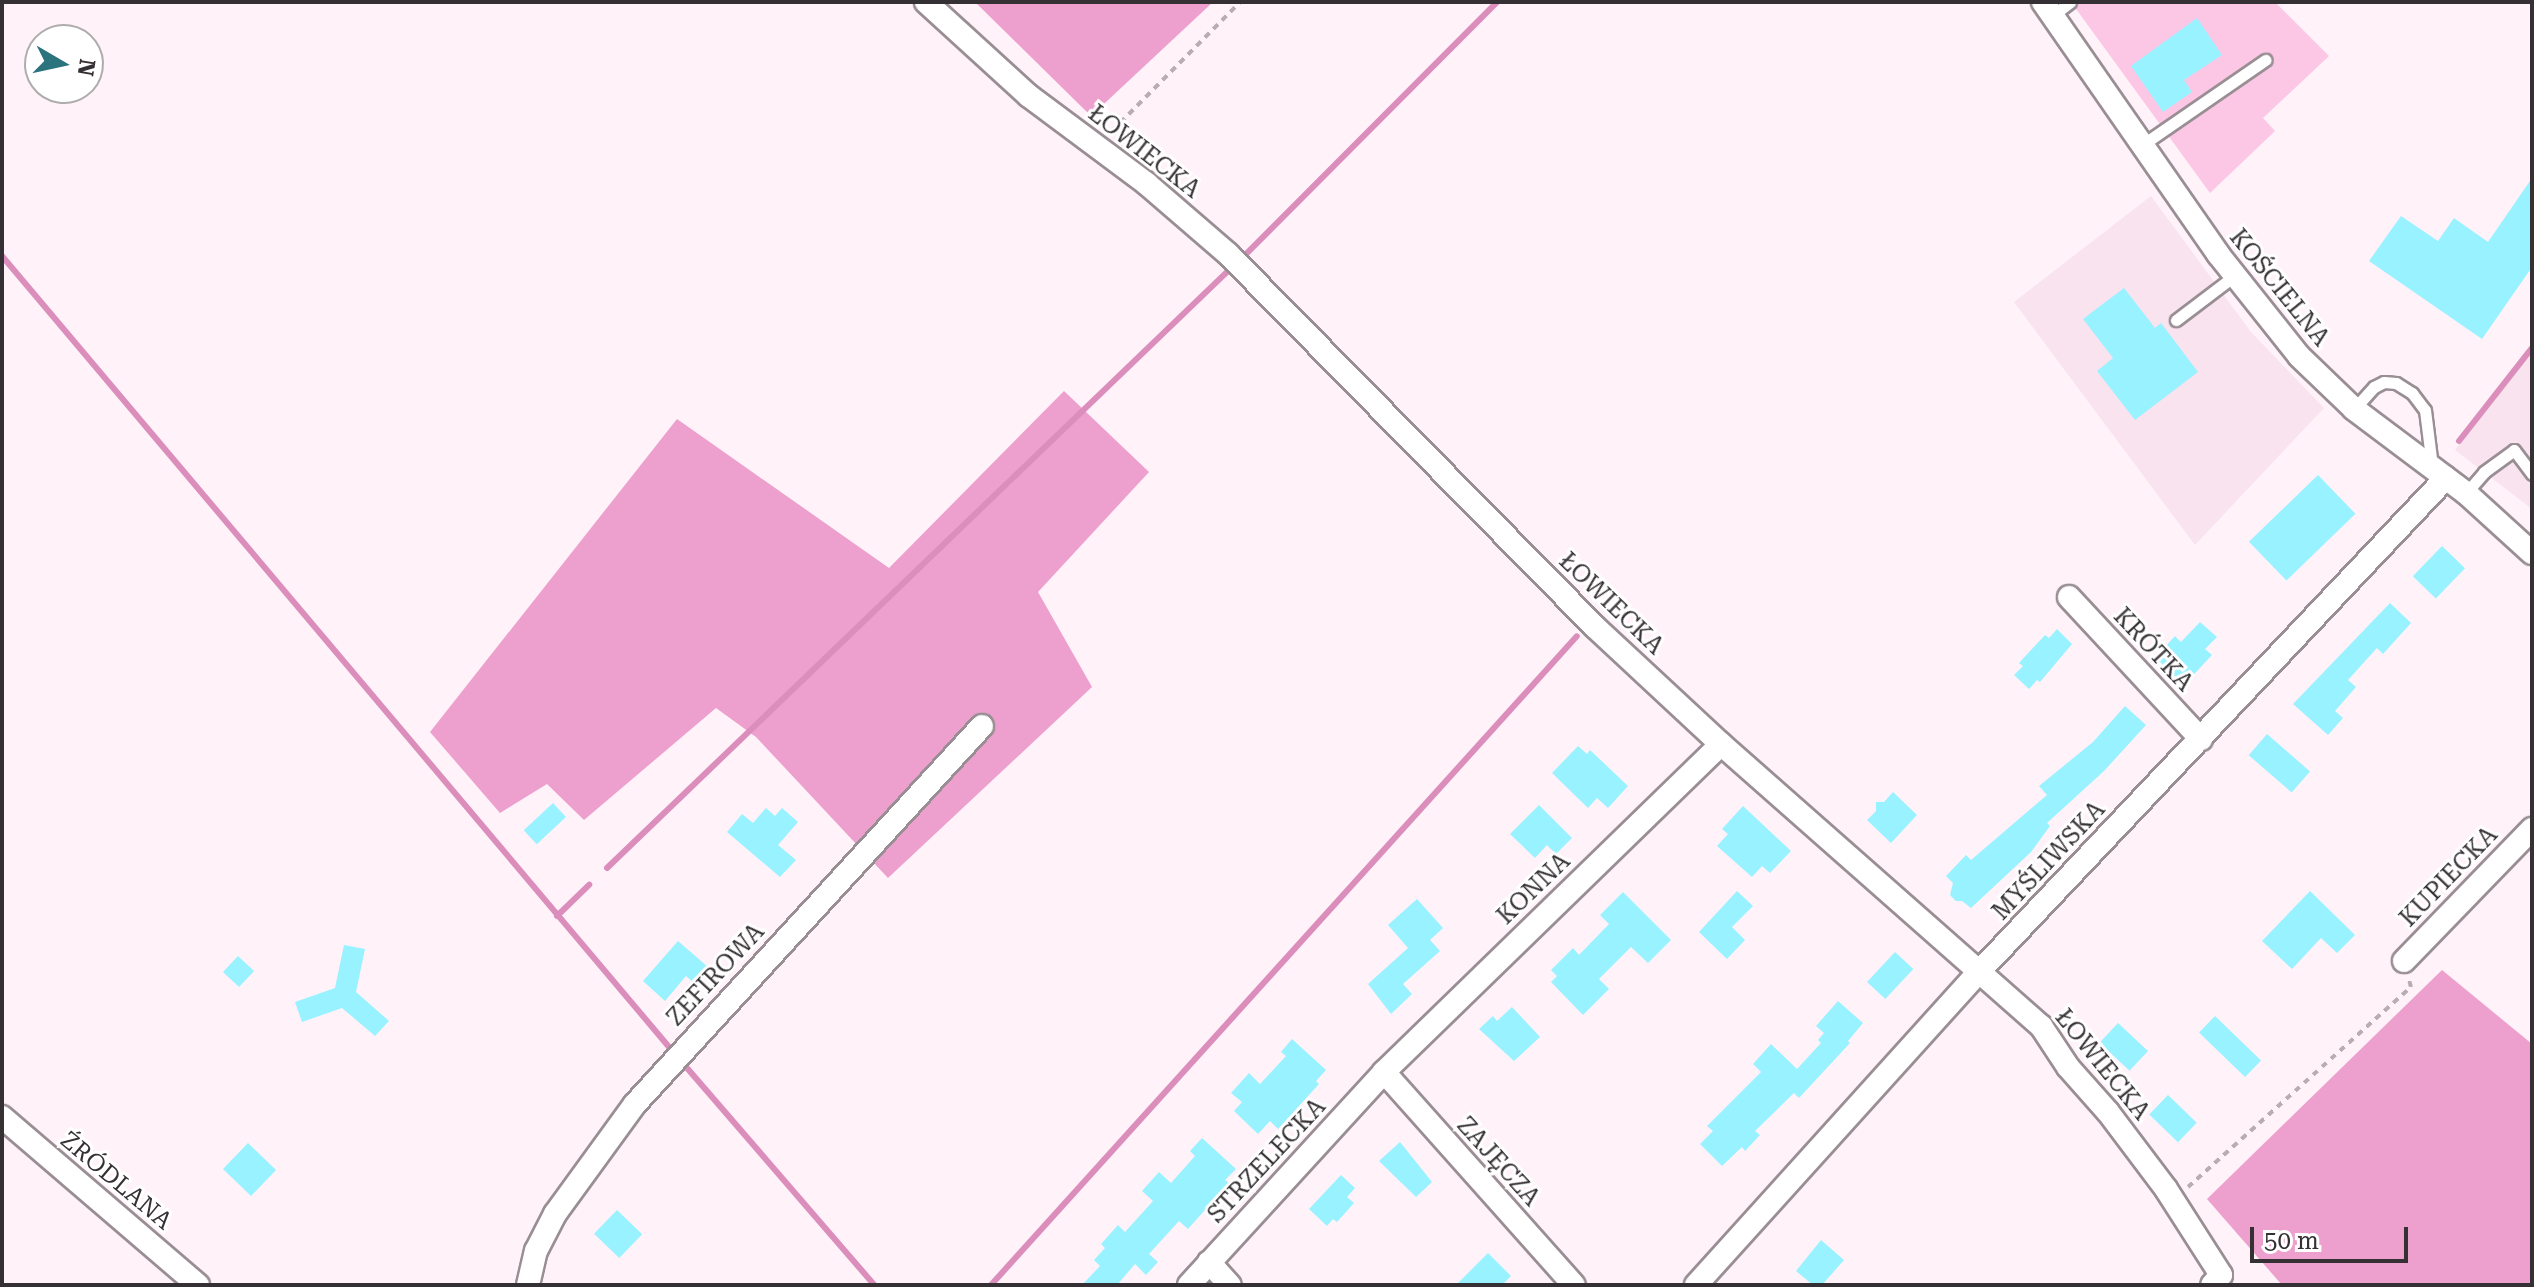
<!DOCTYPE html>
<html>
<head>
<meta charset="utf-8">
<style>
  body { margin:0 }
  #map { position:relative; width:2534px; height:1287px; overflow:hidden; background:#fff2f9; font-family:"Roboto Serif",serif }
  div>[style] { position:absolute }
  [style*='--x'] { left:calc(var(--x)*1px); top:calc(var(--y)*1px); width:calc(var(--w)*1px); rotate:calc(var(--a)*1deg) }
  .built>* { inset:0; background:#f8e3ef }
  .green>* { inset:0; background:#fcc7e5 }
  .forest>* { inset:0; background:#ed9fcd }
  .stream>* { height:6px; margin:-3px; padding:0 3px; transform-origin:3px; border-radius:3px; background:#db8ebc }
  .building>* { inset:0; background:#98f2ff; transform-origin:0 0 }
  .path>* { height:4px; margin-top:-2px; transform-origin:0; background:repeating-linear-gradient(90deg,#b7adb3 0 6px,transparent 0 12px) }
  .roads { filter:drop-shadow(2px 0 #998e94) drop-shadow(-2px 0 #998e94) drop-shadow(0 2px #998e94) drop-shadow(0 -2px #998e94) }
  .lane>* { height:11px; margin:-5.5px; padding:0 5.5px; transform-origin:5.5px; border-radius:5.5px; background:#fff }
  .street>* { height:22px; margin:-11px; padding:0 11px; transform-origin:11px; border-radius:11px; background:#fff }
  span { translate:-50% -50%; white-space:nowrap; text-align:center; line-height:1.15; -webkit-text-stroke:6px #fff; paint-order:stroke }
  .street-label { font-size:24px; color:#353033 }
  .frame { position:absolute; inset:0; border:4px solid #353033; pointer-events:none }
  .north { position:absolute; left:24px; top:24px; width:80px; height:80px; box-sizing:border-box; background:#fff; border:2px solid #aeacad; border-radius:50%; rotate:99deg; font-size:22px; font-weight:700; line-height:32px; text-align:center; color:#353033 }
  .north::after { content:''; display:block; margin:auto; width:28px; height:36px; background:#2b737d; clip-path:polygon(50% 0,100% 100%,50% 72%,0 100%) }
  .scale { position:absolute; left:2250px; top:1227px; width:158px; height:36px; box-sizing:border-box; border:4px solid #353033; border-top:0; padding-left:10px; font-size:24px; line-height:28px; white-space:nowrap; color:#353033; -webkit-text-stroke:6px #fff; paint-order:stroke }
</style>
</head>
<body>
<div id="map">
  <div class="built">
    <i style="clip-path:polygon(2151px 196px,2251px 332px,2324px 408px,2195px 545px,2014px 302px)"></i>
    <i style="clip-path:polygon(2532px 353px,2532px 509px,2455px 450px)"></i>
  </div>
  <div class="green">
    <i style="clip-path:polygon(2071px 2px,2275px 2px,2329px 56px,2263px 118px,2275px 131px,2210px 193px)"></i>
  </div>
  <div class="forest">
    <i style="clip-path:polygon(975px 2px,1213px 2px,1091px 116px)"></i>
    <i style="clip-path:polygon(1064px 391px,1149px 472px,1038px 592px,1092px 687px,888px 878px,756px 737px,716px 708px,584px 820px,547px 784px,500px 813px,430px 732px,677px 419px,889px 568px)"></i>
    <i style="clip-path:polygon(2442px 970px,2532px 1044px,2532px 1285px,2282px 1285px,2207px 1199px)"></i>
  </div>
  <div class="stream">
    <i style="--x:1245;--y:255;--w:357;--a:-45.1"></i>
    <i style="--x:2;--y:256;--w:1035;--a:49.86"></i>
    <i style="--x:2459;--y:441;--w:118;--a:-51.9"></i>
    <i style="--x:607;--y:868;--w:863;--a:-43.87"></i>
    <i style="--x:557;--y:916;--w:45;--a:-44.1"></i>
    <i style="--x:687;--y:1068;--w:286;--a:49.2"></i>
    <i style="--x:991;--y:1285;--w:874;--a:-47.92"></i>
  </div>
  <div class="building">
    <i style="clip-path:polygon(2197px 18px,2222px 55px,2184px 80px,2192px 92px,2163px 112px,2131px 66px)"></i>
    <i style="clip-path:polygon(2532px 178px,2532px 267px,2482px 339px,2369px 261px,2401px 216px,2438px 241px,2454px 218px,2488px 242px)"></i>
    <i style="clip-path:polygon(2124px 288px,2155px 328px,2161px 323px,2198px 372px,2135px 420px,2097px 371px,2113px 358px,2083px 319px)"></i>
    <i style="left:2318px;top:475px;width:54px;height:96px;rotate:46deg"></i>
    <i style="left:2442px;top:546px;width:32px;height:42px;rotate:44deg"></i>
    <i style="clip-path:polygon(2390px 603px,2411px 623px,2383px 654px,2377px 648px,2348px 680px,2356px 687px,2335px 711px,2343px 718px,2328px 735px,2293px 704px)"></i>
    <i style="clip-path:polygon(2200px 622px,2217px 637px,2205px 649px,2212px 655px,2184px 685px,2155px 658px,2175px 636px,2181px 642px)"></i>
    <i style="clip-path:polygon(2057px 629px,2072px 644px,2040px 682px,2037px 680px,2029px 689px,2014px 675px,2023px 666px,2019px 663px,2045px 635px,2049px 638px)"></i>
    <i style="clip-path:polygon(2125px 706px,2146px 725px,2104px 771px,2047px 823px,2050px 826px,2031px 852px,1971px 908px,1962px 901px,1956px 901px,1950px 895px,1953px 883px,1946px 876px,1966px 855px,1971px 860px,2047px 795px,2039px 786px,2093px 742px)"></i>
    <i style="left:2267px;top:734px;width:57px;height:28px;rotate:41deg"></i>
    <i style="clip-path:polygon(1578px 746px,1587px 754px,1590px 750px,1628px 786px,1608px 808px,1597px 798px,1588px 808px,1552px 773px)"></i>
    <i style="clip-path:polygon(1893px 792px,1917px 815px,1891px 843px,1867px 820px,1876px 811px,1876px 802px,1884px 802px)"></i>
    <i style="left:553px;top:803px;width:19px;height:40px;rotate:47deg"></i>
    <i style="clip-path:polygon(1539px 805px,1572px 838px,1556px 854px,1547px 845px,1535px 858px,1510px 834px)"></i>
    <i style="clip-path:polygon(1743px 806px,1791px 851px,1770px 873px,1762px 866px,1752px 877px,1717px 846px,1728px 834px,1722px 829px)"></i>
    <i style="clip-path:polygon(766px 808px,775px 816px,782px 808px,798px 822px,778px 845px,796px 860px,780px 877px,727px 832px,742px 814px,753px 823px)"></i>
    <i style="clip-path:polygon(1737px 891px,1753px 906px,1732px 927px,1745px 940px,1727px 959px,1699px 932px)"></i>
    <i style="clip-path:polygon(2310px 891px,2355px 935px,2337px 953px,2321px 938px,2292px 969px,2262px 941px)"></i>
    <i style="clip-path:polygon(1623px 892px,1671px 940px,1648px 963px,1631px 947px,1599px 979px,1609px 989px,1583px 1015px,1551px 982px,1557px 976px,1551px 970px,1573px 948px,1579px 955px,1609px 924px,1600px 915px)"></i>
    <i style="clip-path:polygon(1417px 899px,1443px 928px,1430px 940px,1440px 951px,1403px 984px,1412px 994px,1391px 1014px,1368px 984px,1408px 948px,1388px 925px)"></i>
    <i style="clip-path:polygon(678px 941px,708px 967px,694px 983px,686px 976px,665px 1001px,643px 981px)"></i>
    <i style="clip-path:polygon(344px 945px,365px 949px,356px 992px,389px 1021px,375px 1036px,342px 1008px,302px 1022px,295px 1002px,335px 988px)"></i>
    <i style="left:1895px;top:952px;width:25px;height:41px;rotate:43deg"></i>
    <i style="left:238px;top:956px;width:22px;height:22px;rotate:43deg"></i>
    <i style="clip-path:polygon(1838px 1001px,1863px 1023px,1848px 1041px,1850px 1043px,1799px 1098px,1794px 1093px,1755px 1131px,1760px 1135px,1745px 1151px,1742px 1147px,1722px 1166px,1700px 1144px,1713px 1131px,1707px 1126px,1761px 1072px,1753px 1064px,1771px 1044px,1797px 1069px,1821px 1043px,1818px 1040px,1824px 1033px,1816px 1026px)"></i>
    <i style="clip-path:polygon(1512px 1007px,1540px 1037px,1514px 1061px,1479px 1029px,1493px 1016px,1497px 1021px)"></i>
    <i style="left:2215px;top:1016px;width:64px;height:23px;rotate:44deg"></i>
    <i style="left:2118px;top:1023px;width:41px;height:27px;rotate:43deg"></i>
    <i style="clip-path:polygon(1292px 1039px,1326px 1070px,1316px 1081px,1319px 1084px,1278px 1129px,1270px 1121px,1258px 1134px,1234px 1111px,1242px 1102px,1231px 1093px,1249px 1073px,1260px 1084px,1286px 1056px,1281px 1052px)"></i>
    <i style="left:2168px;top:1095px;width:40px;height:27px;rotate:44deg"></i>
    <i style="clip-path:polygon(1202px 1138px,1236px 1169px,1225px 1180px,1229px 1183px,1188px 1229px,1179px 1221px,1149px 1254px,1158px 1262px,1146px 1275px,1135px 1264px,1117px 1285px,1082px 1285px,1100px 1266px,1094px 1260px,1105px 1248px,1101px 1244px,1118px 1225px,1125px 1232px,1153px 1201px,1142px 1191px,1159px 1172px,1171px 1183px,1195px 1156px,1190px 1151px)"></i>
    <i style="clip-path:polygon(1400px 1142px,1432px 1182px,1416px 1197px,1379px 1161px)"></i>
    <i style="left:248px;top:1143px;width:39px;height:36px;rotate:44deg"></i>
    <i style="clip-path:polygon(1341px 1175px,1355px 1188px,1347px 1197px,1354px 1203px,1337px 1222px,1333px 1219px,1327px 1226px,1309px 1209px)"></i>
    <i style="left:617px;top:1210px;width:35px;height:33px;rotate:44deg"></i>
    <i style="clip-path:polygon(1821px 1240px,1844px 1260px,1822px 1285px,1813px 1285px,1796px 1271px)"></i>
    <i style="clip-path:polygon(1488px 1253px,1511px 1276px,1502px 1285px,1456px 1285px)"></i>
  </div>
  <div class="path">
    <i style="--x:1112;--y:131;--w:182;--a:-45.2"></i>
    <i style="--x:2188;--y:1187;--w:300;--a:-41.9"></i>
    <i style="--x:2411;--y:987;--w:7;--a:-106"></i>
  </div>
  <div class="roads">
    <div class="lane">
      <i style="--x:2053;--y:15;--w:21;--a:-37"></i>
      <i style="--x:2142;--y:145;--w:150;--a:-34.6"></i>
      <i style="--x:2176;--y:320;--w:73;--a:-37.2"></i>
      <i style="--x:2354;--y:409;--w:30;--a:-48"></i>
      <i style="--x:2374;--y:387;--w:11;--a:-27"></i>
      <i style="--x:2384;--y:382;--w:12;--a:5"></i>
      <i style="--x:2396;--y:383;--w:19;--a:32"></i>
      <i style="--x:2412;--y:393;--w:21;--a:53"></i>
      <i style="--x:2425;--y:410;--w:56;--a:82.9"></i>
      <i style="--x:2466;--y:493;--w:28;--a:-49"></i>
      <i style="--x:2484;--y:472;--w:37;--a:-36"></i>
      <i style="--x:2514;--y:450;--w:30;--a:53"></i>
    </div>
    <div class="street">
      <i style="--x:926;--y:2;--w:139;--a:42.4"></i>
      <i style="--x:1029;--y:96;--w:147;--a:36.7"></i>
      <i style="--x:1147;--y:184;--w:107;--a:40.8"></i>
      <i style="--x:1228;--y:254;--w:523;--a:45.46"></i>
      <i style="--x:1595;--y:627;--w:172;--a:42.9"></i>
      <i style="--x:1721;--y:744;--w:427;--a:41.4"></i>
      <i style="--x:2041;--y:1026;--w:49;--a:56.6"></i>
      <i style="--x:2068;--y:1067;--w:60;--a:48.4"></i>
      <i style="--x:2108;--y:1112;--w:96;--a:53"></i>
      <i style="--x:2166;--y:1189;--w:102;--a:57.4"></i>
      <i style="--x:2221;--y:1275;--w:13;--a:132"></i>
      <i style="--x:2043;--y:2;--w:307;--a:55.2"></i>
      <i style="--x:2218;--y:254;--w:130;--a:51.5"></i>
      <i style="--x:2299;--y:356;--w:76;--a:43.9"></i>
      <i style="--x:2354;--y:409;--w:140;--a:36.9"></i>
      <i style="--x:2466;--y:493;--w:89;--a:42.3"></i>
      <i style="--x:2069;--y:597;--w:194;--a:47.1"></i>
      <i style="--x:2404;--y:961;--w:184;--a:-45.9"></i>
      <i style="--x:1384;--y:1072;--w:285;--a:48.3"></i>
      <i style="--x:2;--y:1117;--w:258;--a:40.6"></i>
      <i style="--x:1209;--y:1262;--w:31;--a:48"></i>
      <i style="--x:528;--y:1285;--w:35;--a:-77"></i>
      <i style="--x:536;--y:1251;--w:42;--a:-62.8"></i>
      <i style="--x:555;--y:1214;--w:136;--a:-54"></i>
      <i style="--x:635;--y:1104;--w:513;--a:-47.45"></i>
      <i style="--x:1189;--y:1285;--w:289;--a:-47.5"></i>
      <i style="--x:1384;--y:1072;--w:470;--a:-44.2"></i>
      <i style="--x:1696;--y:1285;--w:421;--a:-47.9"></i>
      <i style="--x:1978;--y:973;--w:681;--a:-46.61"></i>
    </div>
  </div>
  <div class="street-label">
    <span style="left:1144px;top:152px;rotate:38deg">ŁOWIECKA</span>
    <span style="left:2279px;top:288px;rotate:51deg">KOŚCIELNA</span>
    <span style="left:1611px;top:604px;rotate:44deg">ŁOWIECKA</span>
    <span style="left:2153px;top:650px;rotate:47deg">KRÓTKA</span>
    <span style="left:2049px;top:861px;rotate:-47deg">MYŚLIWSKA</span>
    <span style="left:2449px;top:877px;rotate:-46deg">KUPIECKA</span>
    <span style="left:1534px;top:889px;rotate:-44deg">KONNA</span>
    <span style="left:716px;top:975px;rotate:-47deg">ZEFIROWA</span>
    <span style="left:2102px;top:1065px;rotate:51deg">ŁOWIECKA</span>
    <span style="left:1267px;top:1161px;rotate:-47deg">STRZELECKA</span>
    <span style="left:1498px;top:1162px;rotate:48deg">ZAJĘCZA</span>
    <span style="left:116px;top:1181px;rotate:40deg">ŹRÓDLANA</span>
  </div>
  <div class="frame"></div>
  <div class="north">N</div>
  <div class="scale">50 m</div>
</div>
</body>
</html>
